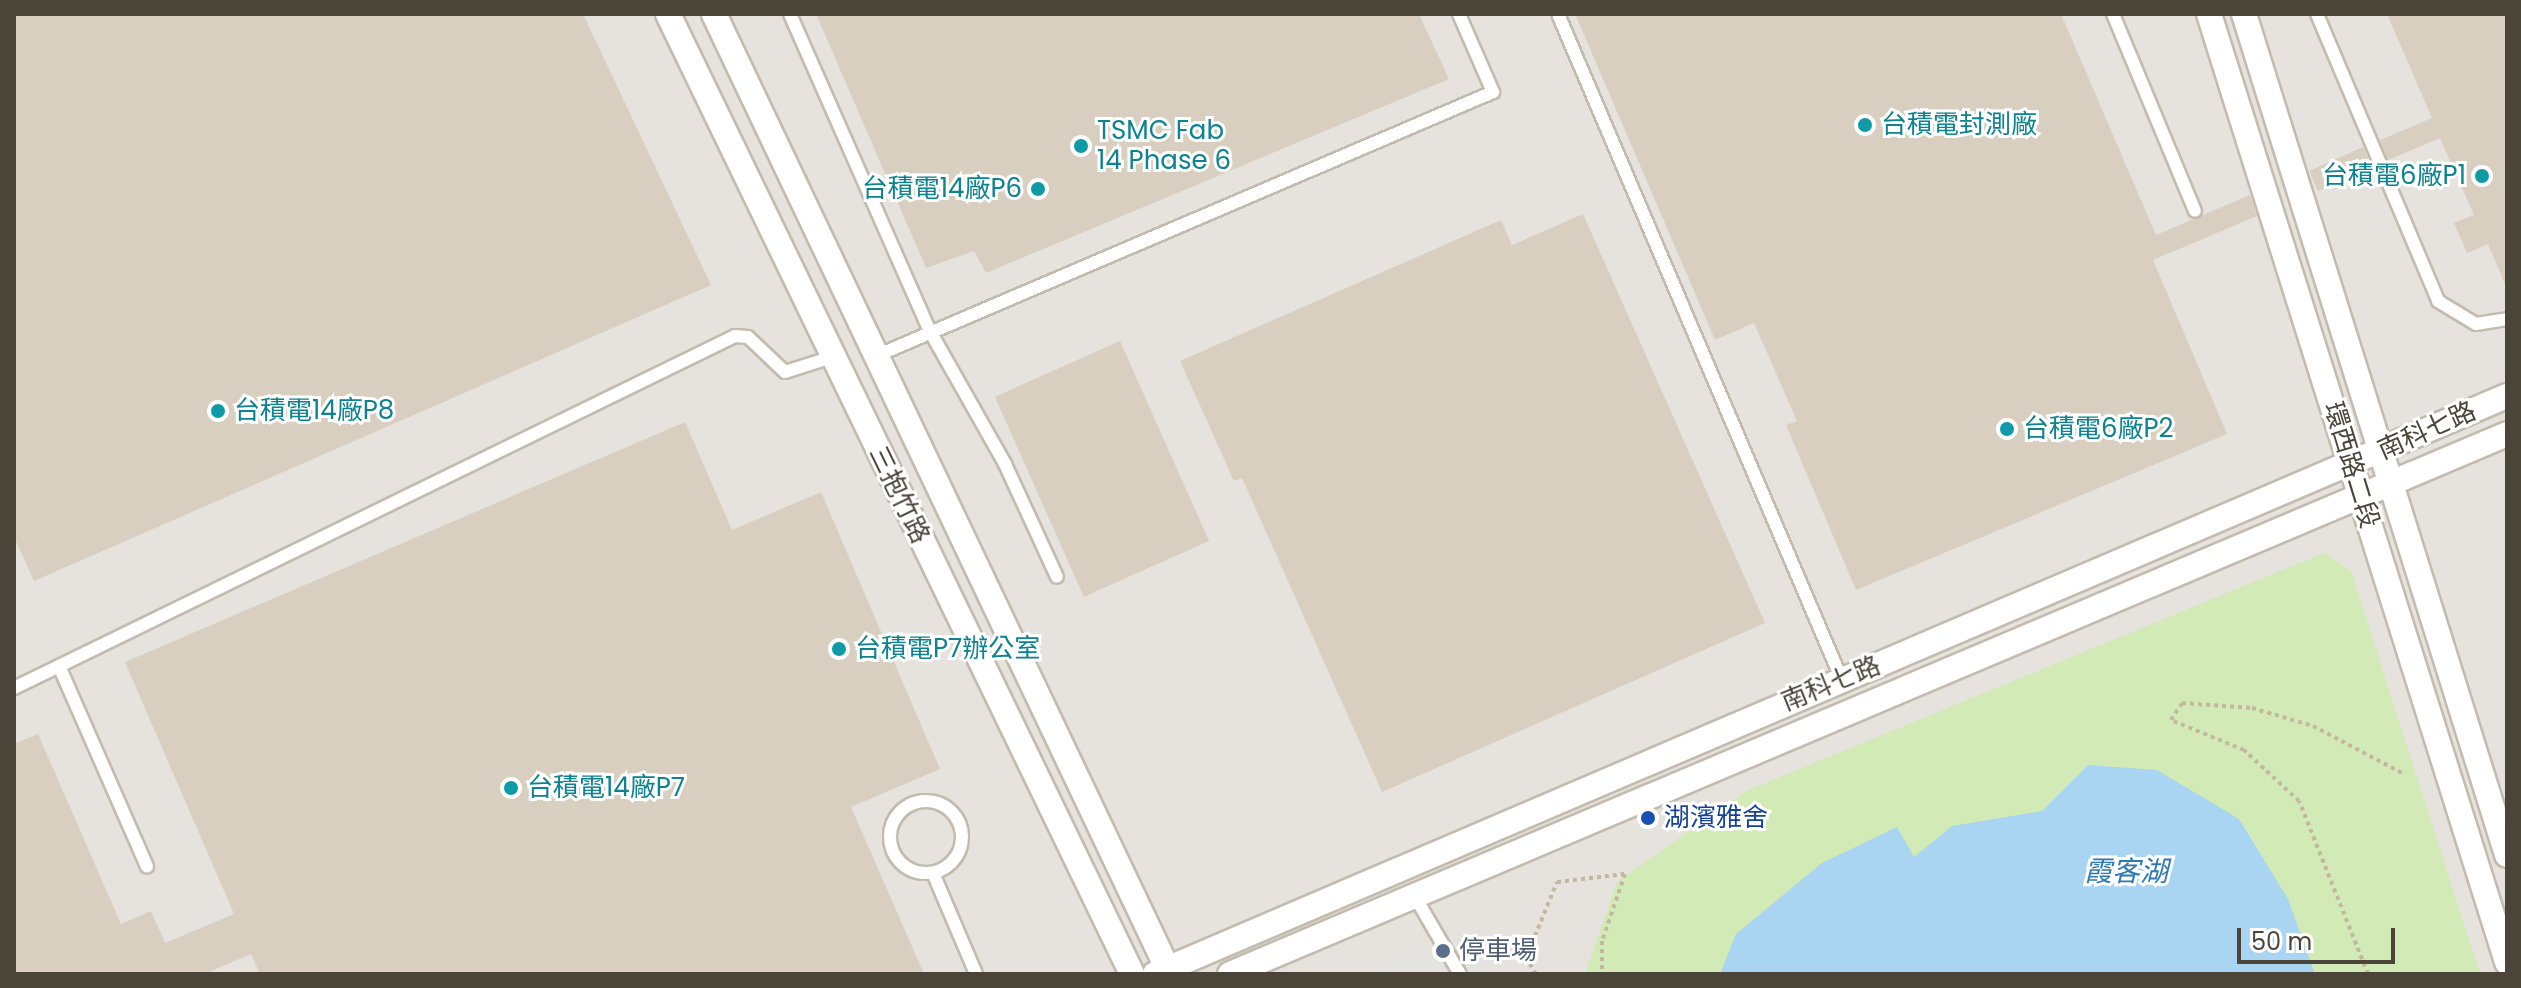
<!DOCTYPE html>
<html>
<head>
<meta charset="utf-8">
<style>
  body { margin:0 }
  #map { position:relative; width:2521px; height:988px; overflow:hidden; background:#f6f3ec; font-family:Poppins,"Noto Sans TC",sans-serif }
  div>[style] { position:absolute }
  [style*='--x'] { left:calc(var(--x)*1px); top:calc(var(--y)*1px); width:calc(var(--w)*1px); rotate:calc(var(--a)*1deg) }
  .industrial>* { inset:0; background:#e6e2dd; transform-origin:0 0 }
  .green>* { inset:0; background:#d2eab5 }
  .parking>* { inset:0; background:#e5e3e0 }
  .water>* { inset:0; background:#a9d4f2 }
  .building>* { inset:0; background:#d8cfc1; transform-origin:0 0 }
  .path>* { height:4px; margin-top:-2px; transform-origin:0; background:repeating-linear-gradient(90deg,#c4b79f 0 4px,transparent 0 8px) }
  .roads { filter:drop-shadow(2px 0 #c2bbae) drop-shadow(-2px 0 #c2bbae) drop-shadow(0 2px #c2bbae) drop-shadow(0 -2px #c2bbae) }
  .service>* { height:12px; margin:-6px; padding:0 6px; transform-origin:6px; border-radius:6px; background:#fff }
  .service>.ring { margin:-6px; padding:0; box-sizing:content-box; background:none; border:12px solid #fff; border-radius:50% }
  .minor>* { height:24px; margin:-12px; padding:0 12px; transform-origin:12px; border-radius:12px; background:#fff }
  .dots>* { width:22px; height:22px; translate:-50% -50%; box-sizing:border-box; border:4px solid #fff; border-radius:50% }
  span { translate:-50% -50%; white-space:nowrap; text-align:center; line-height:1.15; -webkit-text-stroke:6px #fff; paint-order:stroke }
  .culture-label { font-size:26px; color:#0d838f }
  .left { translate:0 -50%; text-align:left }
  .right { translate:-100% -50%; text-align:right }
  .street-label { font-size:26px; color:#4b4439 }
  .transit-label { font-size:26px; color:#164399 }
  .service-label { font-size:26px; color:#4e5e75 }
  .water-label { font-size:28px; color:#2e7ab2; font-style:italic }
  .frame { position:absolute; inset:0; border:16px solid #4b4439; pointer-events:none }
  .scale { position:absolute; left:2237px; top:928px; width:158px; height:36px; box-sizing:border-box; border:4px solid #4b4439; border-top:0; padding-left:10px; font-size:24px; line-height:28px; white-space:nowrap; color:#4b4439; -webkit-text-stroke:6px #fff; paint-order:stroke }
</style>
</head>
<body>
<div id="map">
  <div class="industrial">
    <i style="left:14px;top:14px;width:2493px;height:960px"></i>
  </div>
  <div class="green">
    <i style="clip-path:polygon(2324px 553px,2351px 571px,2480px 974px,1585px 974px,1617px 882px,1746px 791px)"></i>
  </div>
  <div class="parking">
    <i style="clip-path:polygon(1460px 928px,1498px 974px,1353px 974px)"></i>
  </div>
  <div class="water">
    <i style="clip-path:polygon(2088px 765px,2157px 770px,2239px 819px,2288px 899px,2315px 974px,1720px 974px,1736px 934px,1822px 863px,1897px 827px,1914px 857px,1952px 826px,2042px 811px)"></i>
  </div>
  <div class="building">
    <i style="clip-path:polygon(14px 14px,583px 14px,711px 285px,34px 581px,14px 537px)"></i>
    <i style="clip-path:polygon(816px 14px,1419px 14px,1449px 79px,986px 273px,974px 251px,926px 268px)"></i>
    <i style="clip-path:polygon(1575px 14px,2061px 14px,2156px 235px,2250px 195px,2257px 216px,2153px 260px,2227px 434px,1856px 590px,1786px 425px,1797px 421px,1754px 323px,1715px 340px)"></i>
    <i style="clip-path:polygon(2387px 14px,2507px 14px,2507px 289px,2488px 244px,2467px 253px,2454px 223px,2474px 215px,2440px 138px,2388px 160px,2380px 140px,2432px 118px)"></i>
    <i style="left:2363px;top:147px;width:22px;height:59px;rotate:66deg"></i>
    <i style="clip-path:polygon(1583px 214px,1765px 623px,1382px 792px,1242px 478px,1234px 481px,1180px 361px,1501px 220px,1512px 245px)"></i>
    <i style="left:1120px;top:341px;width:219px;height:137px;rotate:66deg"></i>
    <i style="clip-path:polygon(685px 422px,732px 530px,821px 492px,940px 769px,851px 807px,924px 974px,260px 974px,251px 954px,204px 974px,14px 974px,14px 744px,38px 734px,121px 924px,151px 911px,165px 943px,234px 914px,125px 662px)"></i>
  </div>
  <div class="path">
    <i style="--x:1536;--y:974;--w:19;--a:-122"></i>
    <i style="--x:1526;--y:958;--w:82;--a:-67.8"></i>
    <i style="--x:1557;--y:882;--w:68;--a:-6.7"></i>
    <i style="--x:1625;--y:874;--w:71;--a:108.9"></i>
    <i style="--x:1602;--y:941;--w:33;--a:90"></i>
    <i style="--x:2368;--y:974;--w:186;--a:-111.7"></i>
    <i style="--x:2299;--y:801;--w:75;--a:-137.2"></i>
    <i style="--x:2244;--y:750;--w:79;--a:-157.7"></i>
    <i style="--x:2171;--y:720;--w:20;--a:-57"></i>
    <i style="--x:2182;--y:703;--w:70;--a:4.1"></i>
    <i style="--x:2252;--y:708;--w:64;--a:16.4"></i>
    <i style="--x:2313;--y:726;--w:103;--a:27.8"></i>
  </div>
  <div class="roads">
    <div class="service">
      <i style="--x:790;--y:14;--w:349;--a:66.2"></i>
      <i style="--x:931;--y:333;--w:150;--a:60.5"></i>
      <i style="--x:1005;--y:464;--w:124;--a:65.3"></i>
      <i style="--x:1558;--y:14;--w:724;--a:66.91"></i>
      <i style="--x:2113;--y:14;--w:213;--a:67.4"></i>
      <i style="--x:2317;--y:14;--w:311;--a:67.1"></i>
      <i style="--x:2438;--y:301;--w:44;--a:31.2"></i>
      <i style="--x:2476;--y:324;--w:31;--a:-9"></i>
      <i style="--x:876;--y:356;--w:671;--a:-23.16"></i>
      <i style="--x:1493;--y:92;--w:85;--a:-113.6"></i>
      <i style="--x:59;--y:666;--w:219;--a:66.3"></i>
      <i style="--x:14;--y:688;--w:802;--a:-26.02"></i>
      <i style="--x:735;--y:336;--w:13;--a:4"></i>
      <i style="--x:748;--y:337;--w:51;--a:43.4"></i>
      <i style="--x:785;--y:372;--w:49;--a:-17.7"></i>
      <i class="ring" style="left:890px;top:801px;width:60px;height:60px"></i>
      <i style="--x:933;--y:873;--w:110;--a:66.9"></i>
      <i style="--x:1414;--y:895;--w:91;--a:59.8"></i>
    </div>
    <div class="minor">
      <i style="--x:668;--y:14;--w:1066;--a:64.2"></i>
      <i style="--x:714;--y:14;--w:1063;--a:64.59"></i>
      <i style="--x:2209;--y:14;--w:994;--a:72.55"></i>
      <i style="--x:2244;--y:14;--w:881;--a:72.63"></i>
      <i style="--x:1155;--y:974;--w:1470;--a:-23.15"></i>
      <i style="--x:1230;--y:974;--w:1386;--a:-22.92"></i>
    </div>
  </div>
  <div class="dots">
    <i style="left:1865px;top:125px;background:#0f9aa8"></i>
    <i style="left:1081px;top:146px;background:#0f9aa8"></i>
    <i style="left:2482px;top:176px;background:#0f9aa8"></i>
    <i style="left:1038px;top:189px;background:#0f9aa8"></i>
    <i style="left:218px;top:411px;background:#0f9aa8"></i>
    <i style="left:2007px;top:429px;background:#0f9aa8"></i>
    <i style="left:839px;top:649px;background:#0f9aa8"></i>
    <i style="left:511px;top:788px;background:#0f9aa8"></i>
    <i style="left:1648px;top:818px;background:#1a4fb4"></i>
    <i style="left:1443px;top:951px;background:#5c6f8a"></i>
  </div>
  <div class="culture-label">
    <span class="left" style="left:1881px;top:125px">台積電封測廠</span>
    <span class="left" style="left:1097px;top:146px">TSMC Fab<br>14 Phase 6</span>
    <span class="right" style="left:2466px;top:176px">台積電6廠P1</span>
    <span class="right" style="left:1022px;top:189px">台積電14廠P6</span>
    <span class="left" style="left:234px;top:411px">台積電14廠P8</span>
    <span class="left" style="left:2023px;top:429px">台積電6廠P2</span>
    <span class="left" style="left:855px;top:649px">台積電P7辦公室</span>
    <span class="left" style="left:527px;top:788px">台積電14廠P7</span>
  </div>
  <div class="street-label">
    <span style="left:2427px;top:431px;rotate:-24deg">南科七路</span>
    <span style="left:2351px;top:465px;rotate:73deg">環西路二段</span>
    <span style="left:899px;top:495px;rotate:64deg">三抱竹路</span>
    <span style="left:1831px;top:684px;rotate:-22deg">南科七路</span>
  </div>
  <div class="transit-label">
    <span class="left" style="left:1664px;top:818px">湖濱雅舍</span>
  </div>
  <div class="service-label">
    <span class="left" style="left:1459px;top:951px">停車場</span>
  </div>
  <div class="water-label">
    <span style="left:2126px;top:872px">霞客湖</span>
  </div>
  <div class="frame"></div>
  <div class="scale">50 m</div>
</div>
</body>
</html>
